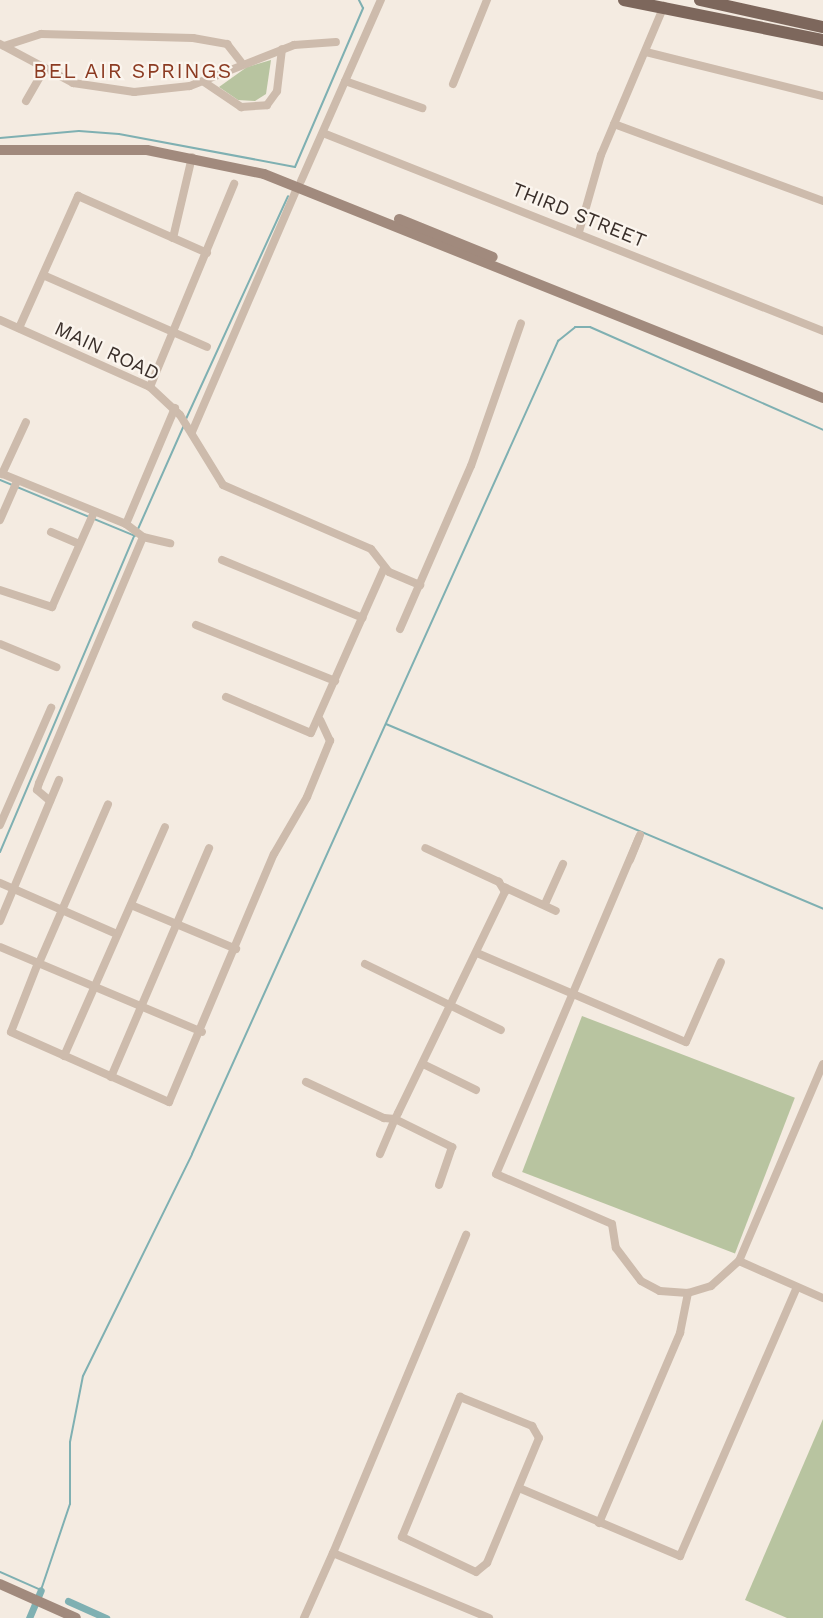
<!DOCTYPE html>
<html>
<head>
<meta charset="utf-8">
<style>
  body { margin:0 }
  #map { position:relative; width:823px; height:1618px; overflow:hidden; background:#f4ebe1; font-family:"Work Sans",sans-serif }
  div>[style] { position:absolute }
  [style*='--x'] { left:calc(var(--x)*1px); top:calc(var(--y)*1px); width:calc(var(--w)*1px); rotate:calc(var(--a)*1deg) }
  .green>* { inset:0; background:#b8c4a0; transform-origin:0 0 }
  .stream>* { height:2px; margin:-1px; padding:0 1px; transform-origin:1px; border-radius:1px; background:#7fb0b2 }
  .canal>* { height:7px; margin:-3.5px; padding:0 3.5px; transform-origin:3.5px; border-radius:3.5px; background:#7fb0b2 }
  .street>* { height:8px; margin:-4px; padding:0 4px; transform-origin:4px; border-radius:4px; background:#cdbbac }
  .secondary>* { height:10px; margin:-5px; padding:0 5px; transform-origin:5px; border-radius:5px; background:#a18a7d }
  .primary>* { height:12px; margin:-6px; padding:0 6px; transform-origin:6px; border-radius:6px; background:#7d675c }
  span { translate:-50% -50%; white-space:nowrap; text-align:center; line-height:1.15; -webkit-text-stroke:4.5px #fbf5ee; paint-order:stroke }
  .street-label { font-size:20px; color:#3b302b }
  .neighbourhood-label { font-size:21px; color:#8c3b22; letter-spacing:1.5px }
</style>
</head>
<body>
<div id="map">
  <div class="green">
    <i style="clip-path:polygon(271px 60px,266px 94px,255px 101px,238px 100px,219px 87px,247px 67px)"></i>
    <i style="left:582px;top:1016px;width:228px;height:167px;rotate:21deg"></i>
    <i style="clip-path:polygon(823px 1419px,823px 1618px,787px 1618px,745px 1600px)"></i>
  </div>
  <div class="stream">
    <i style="--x:0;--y:138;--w:79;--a:-5.1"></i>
    <i style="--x:79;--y:131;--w:40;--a:4.3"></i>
    <i style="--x:119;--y:134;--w:179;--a:10.6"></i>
    <i style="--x:295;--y:167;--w:173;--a:-66.8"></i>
    <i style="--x:363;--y:8;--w:9;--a:-117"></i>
    <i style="--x:186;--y:419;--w:245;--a:-65.4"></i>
    <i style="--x:0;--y:480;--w:146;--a:22.5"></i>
    <i style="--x:138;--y:529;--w:114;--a:-66.1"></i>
    <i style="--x:386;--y:724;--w:475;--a:22.9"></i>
    <i style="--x:0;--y:852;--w:345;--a:-67"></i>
    <i style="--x:0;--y:1572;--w:45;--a:23.7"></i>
    <i style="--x:41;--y:1590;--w:91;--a:-71.4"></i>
    <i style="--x:70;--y:1504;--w:62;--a:-90"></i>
    <i style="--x:70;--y:1442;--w:67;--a:-78.9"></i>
    <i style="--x:83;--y:1376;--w:247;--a:-63.8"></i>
    <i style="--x:192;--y:1154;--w:892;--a:-65.76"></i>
    <i style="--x:558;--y:341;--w:22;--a:-39"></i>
    <i style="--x:575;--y:327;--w:15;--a:0"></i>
    <i style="--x:590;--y:327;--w:255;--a:23.8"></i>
  </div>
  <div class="canal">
    <i style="--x:68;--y:1601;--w:42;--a:24.1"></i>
    <i style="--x:29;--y:1618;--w:30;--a:-67"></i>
  </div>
  <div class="street">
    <i style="--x:0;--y:44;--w:83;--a:28.1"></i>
    <i style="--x:73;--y:83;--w:62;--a:8.4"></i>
    <i style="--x:134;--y:92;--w:56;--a:-6.1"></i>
    <i style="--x:190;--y:86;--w:112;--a:-21.5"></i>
    <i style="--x:294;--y:45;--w:42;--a:-4.1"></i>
    <i style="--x:4;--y:46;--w:39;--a:-18"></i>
    <i style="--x:41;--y:34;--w:152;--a:1.5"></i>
    <i style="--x:193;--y:38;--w:35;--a:10"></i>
    <i style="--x:227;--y:44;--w:23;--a:52"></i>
    <i style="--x:646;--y:52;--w:182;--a:14"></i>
    <i style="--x:345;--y:81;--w:82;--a:19.3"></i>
    <i style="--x:204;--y:82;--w:45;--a:34"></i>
    <i style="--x:241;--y:107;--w:26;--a:-4"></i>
    <i style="--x:267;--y:105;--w:17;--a:-54"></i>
    <i style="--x:277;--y:91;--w:42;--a:-83.2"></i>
    <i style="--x:453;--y:84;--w:91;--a:-68"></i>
    <i style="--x:26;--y:101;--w:36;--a:-60"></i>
    <i style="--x:614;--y:124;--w:223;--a:20.2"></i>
    <i style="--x:323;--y:133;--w:538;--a:21.6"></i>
    <i style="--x:301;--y:181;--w:198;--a:-66.2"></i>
    <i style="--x:579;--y:232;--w:80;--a:-74.1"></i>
    <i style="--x:601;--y:155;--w:162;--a:-67.1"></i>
    <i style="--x:173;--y:238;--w:83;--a:-76.8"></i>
    <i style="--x:43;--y:275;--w:179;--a:23.7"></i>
    <i style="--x:0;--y:320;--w:164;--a:24.1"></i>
    <i style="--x:150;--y:387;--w:41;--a:43"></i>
    <i style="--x:180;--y:415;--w:82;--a:58.4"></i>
    <i style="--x:223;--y:485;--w:161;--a:23.4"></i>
    <i style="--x:371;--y:549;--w:29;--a:52"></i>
    <i style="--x:389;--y:572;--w:34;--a:23"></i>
    <i style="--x:19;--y:328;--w:145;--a:-65.9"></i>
    <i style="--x:78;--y:196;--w:141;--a:23.8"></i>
    <i style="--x:150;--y:387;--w:220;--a:-67.5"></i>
    <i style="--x:192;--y:432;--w:268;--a:-66.7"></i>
    <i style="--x:0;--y:473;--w:136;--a:22"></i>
    <i style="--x:126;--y:524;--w:21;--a:37"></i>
    <i style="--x:143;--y:537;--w:267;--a:112.9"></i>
    <i style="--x:39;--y:783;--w:7;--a:106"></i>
    <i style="--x:37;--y:790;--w:17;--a:40"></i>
    <i style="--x:2;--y:474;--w:57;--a:-65.2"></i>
    <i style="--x:0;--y:520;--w:43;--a:-66.4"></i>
    <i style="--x:126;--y:524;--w:126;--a:-67.1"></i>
    <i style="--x:51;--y:532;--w:30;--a:23"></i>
    <i style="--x:143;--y:537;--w:28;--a:13"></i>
    <i style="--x:222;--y:560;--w:152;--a:22.4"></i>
    <i style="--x:0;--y:590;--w:55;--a:18.1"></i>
    <i style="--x:52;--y:607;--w:104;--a:-66.1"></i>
    <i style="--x:196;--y:625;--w:150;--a:21.9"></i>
    <i style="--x:400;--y:629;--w:178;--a:-66.5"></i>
    <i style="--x:471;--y:466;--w:151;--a:-70.7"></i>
    <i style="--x:0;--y:644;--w:61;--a:22.3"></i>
    <i style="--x:226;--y:697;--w:92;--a:23"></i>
    <i style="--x:311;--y:733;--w:180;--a:-66.1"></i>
    <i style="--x:0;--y:825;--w:128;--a:-66.4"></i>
    <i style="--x:640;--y:835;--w:368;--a:113"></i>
    <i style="--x:496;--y:1174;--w:126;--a:23.3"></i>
    <i style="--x:612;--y:1224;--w:24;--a:81"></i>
    <i style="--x:616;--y:1248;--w:41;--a:52.9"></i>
    <i style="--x:641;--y:1281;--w:21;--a:28"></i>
    <i style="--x:660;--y:1291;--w:28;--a:4"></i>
    <i style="--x:688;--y:1293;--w:24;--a:-17"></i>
    <i style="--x:711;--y:1286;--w:38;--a:-42"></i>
    <i style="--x:739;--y:1261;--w:214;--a:-66.9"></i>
    <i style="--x:630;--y:860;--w:24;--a:-68"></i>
    <i style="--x:0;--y:883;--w:128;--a:23.6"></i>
    <i style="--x:504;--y:887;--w:57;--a:24.8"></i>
    <i style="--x:545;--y:904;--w:44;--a:-65.8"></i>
    <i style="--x:131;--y:905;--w:114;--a:22.7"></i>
    <i style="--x:0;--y:921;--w:153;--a:-67.3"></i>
    <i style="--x:0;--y:947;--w:219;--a:22.8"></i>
    <i style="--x:477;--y:953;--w:227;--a:23.1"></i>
    <i style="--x:686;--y:1042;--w:87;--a:-66.4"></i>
    <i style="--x:38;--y:963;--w:74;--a:111.4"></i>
    <i style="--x:11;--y:1032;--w:173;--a:23.9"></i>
    <i style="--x:169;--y:1102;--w:269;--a:-67.1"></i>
    <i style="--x:274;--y:854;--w:66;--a:-59.9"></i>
    <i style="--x:307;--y:797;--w:61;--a:-67.7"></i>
    <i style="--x:330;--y:741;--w:23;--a:-115"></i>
    <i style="--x:39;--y:963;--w:173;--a:-66.5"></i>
    <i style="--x:365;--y:964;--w:151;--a:25.9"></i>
    <i style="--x:64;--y:1056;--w:250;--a:-66.2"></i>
    <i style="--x:423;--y:1064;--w:59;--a:26.1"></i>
    <i style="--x:111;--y:1077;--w:249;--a:-66.8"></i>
    <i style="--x:306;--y:1082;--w:86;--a:24.8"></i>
    <i style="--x:384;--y:1118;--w:11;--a:5"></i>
    <i style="--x:395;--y:1119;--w:7;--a:-63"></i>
    <i style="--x:398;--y:1113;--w:246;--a:-64.2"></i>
    <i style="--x:505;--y:892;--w:12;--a:-121"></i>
    <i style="--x:499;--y:882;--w:81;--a:-155.3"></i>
    <i style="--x:380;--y:1154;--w:38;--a:-67"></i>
    <i style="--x:395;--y:1119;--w:64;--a:26.2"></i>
    <i style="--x:452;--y:1147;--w:40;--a:108.9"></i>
    <i style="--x:739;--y:1261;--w:92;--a:23.8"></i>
    <i style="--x:460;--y:1397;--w:78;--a:21.9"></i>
    <i style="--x:532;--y:1426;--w:14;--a:60"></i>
    <i style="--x:539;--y:1438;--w:135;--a:112.6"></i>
    <i style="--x:487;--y:1563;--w:14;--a:141"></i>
    <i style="--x:476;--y:1572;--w:82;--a:-154.7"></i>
    <i style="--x:402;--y:1537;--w:152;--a:-67.5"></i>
    <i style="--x:519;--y:1488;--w:175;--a:22.9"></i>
    <i style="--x:680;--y:1556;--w:293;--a:-66.5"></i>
    <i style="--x:599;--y:1523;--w:207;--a:-66.9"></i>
    <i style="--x:680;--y:1333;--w:41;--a:-78.7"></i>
    <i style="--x:333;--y:1553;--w:345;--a:-67.3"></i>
    <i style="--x:304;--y:1618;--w:71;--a:-66"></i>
    <i style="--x:333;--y:1553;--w:169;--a:22.6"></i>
  </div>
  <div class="secondary">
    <i style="--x:0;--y:150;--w:147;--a:0"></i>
    <i style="--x:147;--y:150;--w:119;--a:11.6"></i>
    <i style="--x:264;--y:174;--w:602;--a:21.84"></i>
    <i style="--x:399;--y:219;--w:101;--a:22"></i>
    <i style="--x:0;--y:1584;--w:83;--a:24.1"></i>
  </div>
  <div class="primary">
    <i style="--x:624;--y:0;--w:203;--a:11.4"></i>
    <i style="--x:700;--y:0;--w:126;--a:12.4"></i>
  </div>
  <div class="street-label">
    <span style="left:579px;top:215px;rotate:22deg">THIRD STREET</span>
    <span style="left:107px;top:351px;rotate:25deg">MAIN ROAD</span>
  </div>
  <div class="neighbourhood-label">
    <span style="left:133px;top:71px">BEL AIR SPRINGS</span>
  </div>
</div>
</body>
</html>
